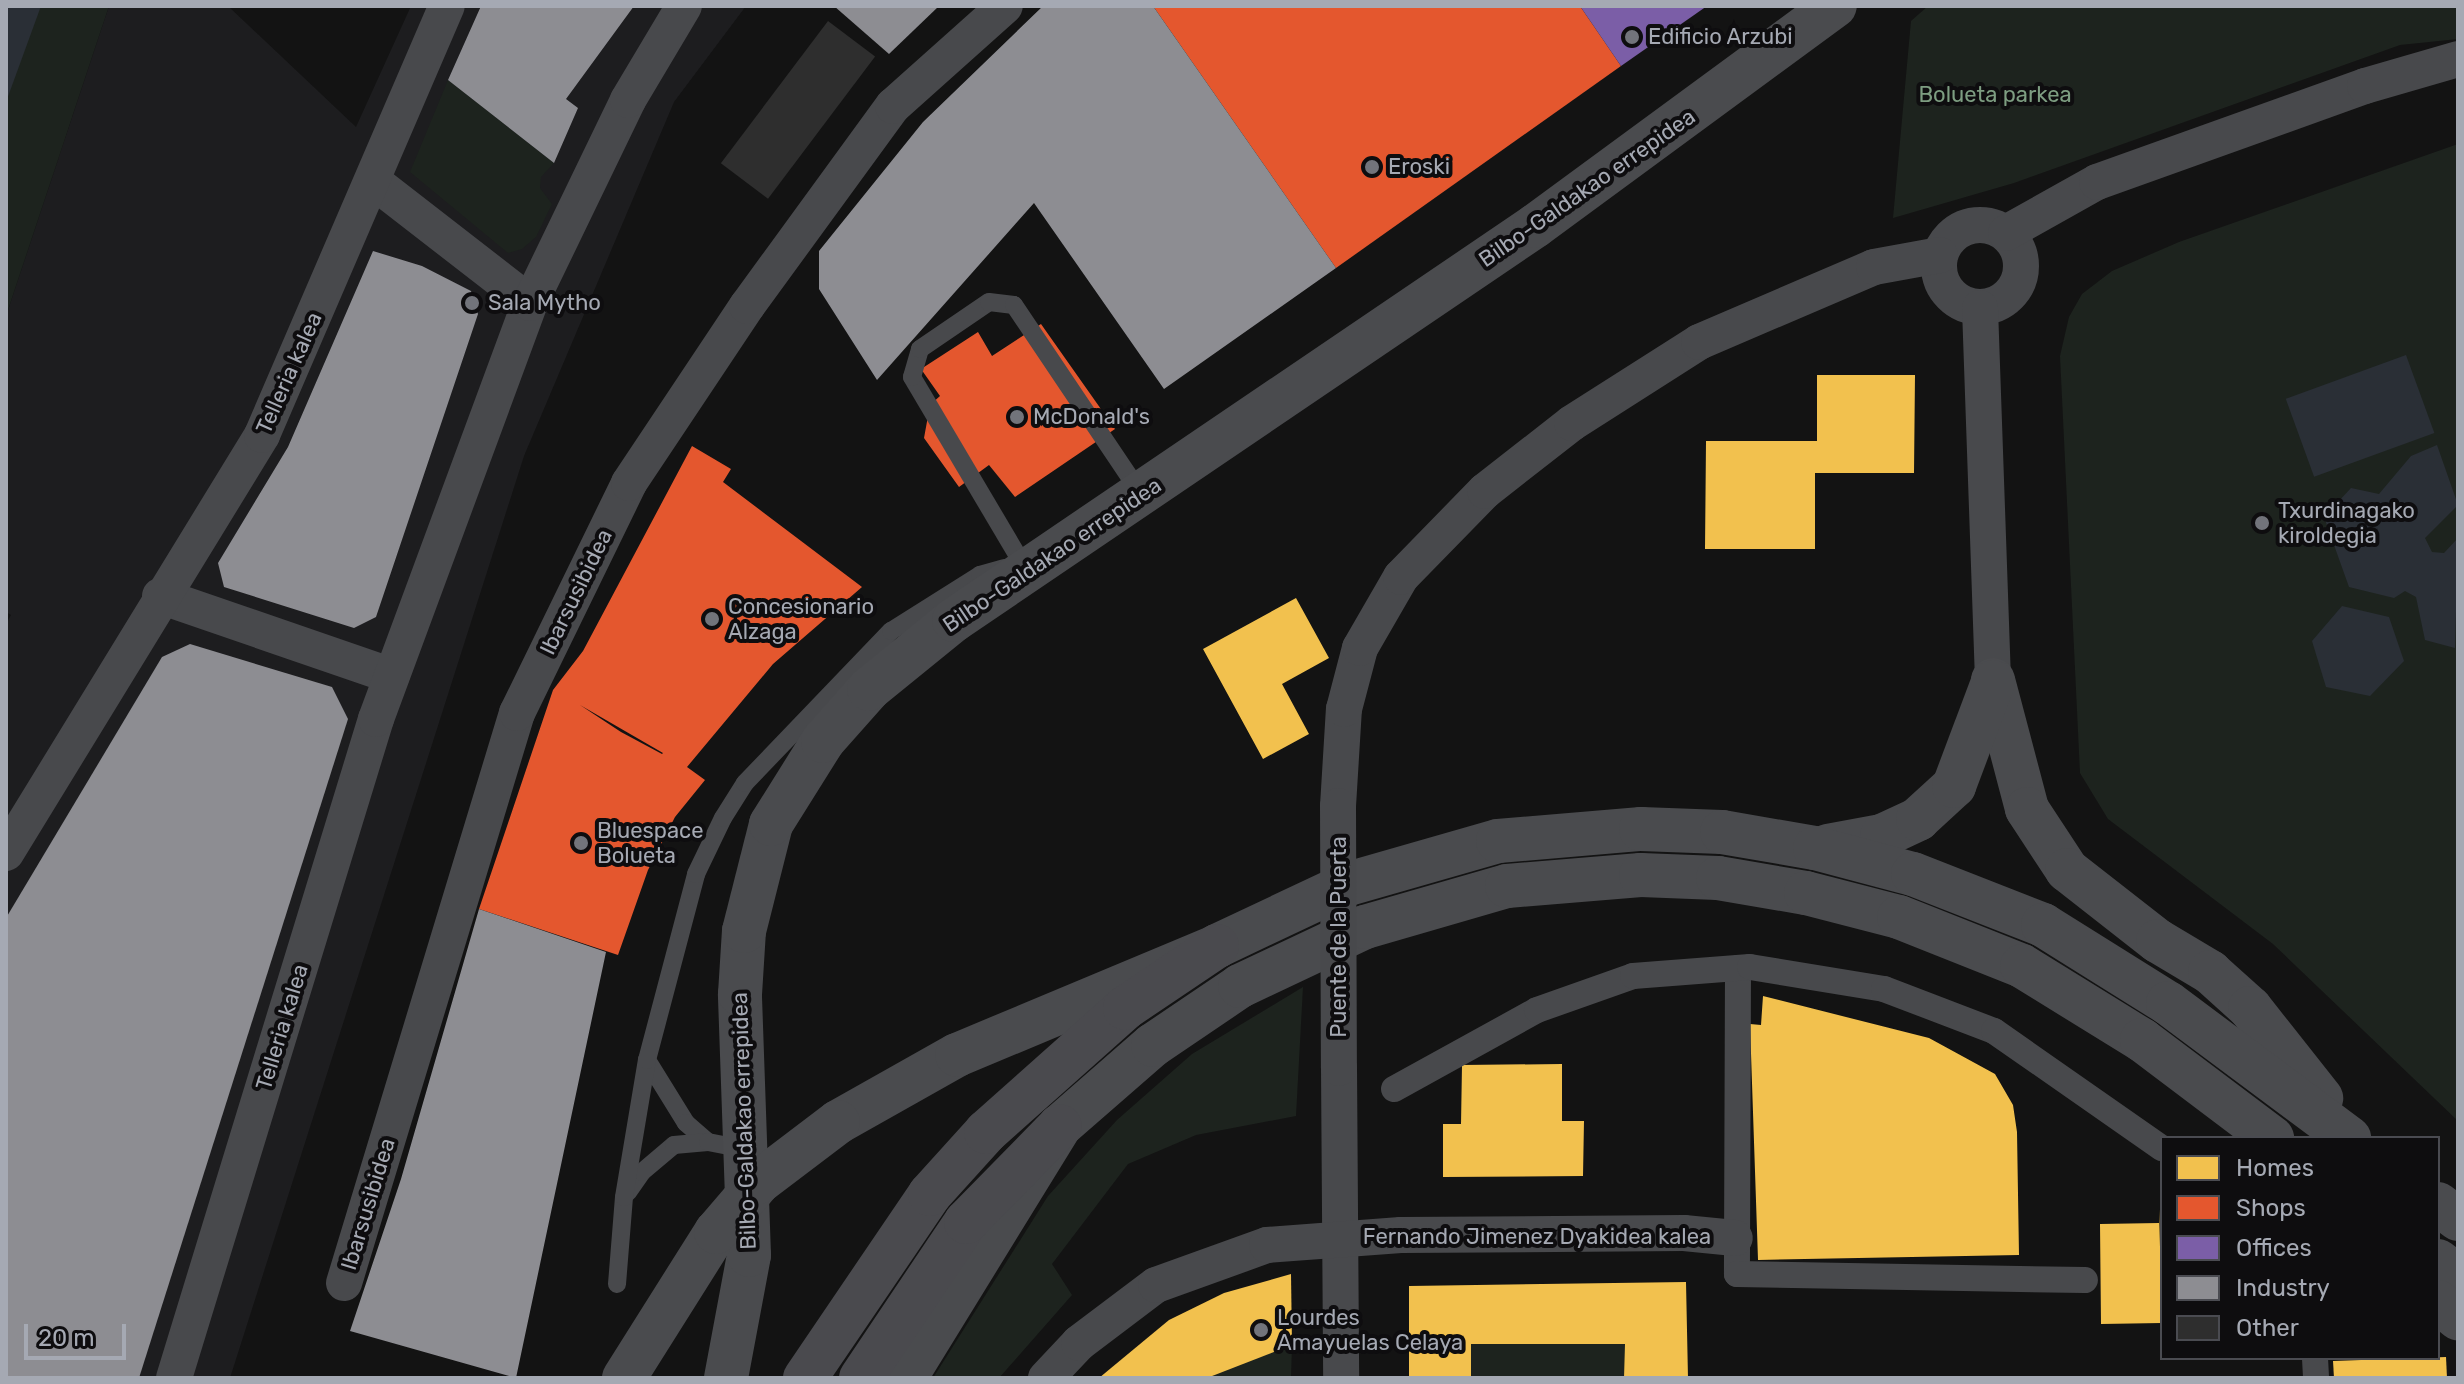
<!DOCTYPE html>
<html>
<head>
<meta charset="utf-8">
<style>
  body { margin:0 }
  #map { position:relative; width:2464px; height:1384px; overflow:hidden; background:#131313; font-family:Rubik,sans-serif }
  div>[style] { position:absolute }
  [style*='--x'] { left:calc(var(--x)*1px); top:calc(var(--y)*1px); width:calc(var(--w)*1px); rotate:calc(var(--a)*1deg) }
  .built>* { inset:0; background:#1d1d1f }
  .green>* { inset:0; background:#1d231e; transform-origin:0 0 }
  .water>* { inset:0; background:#2a2f36; transform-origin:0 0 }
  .homes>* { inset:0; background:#f2c14e }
  .shops>* { inset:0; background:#e4572e }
  .offices>* { inset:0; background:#7b5ea7 }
  .industry>* { inset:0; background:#8d8d92 }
  .building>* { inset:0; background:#2e2e2e; transform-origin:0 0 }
  .service>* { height:18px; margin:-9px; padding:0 9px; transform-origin:9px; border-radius:9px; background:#48494c }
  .pedestrian>* { height:26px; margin:-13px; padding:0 13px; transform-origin:13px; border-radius:13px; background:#48494c }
  .minor>* { height:36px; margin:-18px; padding:0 18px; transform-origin:18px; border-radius:18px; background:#48494c }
  .minor>.ring { margin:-18px; padding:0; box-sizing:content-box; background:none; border:36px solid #48494c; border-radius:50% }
  .primary>* { height:44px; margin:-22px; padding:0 22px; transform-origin:22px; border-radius:22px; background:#4a4b4e }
  .trunk>* { height:44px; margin:-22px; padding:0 22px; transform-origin:22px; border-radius:22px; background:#4a4a4e }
  .minor-bridge>* { height:36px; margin:-18px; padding:0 18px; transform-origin:18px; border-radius:18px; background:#48494c }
  .primary-bridge>* { height:44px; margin:-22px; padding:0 22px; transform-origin:22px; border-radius:22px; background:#4a4b4e }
  .dots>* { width:22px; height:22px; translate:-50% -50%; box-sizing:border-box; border:4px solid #0e0d0f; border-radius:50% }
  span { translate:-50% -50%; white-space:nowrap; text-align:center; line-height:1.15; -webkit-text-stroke:8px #0e0d0f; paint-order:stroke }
  .poi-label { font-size:22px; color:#a5a9b3 }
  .left { translate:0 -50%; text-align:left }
  .park-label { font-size:22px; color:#7d9d81 }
  .street-label { font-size:22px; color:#a5a9b3 }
  .frame { position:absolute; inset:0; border:8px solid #a5a9b3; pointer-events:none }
  .legend { position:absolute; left:2160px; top:1136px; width:280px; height:224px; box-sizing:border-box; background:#0e0d0f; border:2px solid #4a4b51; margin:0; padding:10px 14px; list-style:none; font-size:24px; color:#a5a9b3 }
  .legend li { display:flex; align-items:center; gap:16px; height:40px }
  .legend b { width:40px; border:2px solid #4a4b51 }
  .scale { position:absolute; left:24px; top:1324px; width:102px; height:36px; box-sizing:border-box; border:4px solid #a5a9b3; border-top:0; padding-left:10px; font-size:24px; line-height:28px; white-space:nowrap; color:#a5a9b3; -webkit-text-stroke:6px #0e0d0f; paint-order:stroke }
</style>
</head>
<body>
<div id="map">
  <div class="built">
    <i style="clip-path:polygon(109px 6px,228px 6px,356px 127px,411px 6px,746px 6px,674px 102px,524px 456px,230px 1378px,6px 1378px,6px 624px,11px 615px,6px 612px,6px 316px)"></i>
  </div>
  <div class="green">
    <i style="clip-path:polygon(31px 6px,109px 6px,6px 316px,6px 80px)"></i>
    <i style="clip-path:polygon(1928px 6px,2458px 6px,2458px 39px,2400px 45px,2014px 183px,1893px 218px,1911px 21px)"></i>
    <i style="clip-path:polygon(448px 80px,554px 163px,541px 177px,540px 188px,552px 204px,536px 237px,522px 249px,508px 253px,410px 172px)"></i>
    <i style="clip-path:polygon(2458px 144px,2458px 1121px,2273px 944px,2108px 819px,2080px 773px,2060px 356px,2069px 317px,2082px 294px,2112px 271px,2179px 242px)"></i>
    <i style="clip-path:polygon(1303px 987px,1296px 1116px,1196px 1135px,1128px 1164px,1052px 1264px,1072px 1295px,999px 1378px,933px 1378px,1048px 1196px,1117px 1120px,1192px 1054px)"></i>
    <i style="left:1471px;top:1344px;width:154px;height:34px"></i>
    <i style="clip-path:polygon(1292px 1345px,1291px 1378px,1207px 1378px,1251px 1357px)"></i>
  </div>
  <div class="water">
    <i style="clip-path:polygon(6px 6px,41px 6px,6px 102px)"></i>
    <i style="left:2406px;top:355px;width:83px;height:128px;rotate:70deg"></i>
    <i style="clip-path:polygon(2437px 445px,2458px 505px,2425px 538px,2432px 552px,2444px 553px,2458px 538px,2455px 648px,2425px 640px,2416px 597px,2405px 591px,2394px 598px,2349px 587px,2324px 517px,2351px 488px,2379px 494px,2411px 456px)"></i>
    <i style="clip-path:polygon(2342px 606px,2389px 617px,2404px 661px,2370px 696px,2326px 687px,2312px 641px)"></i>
  </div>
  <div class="homes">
    <i style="clip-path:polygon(1817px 375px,1915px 375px,1914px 473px,1815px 473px,1815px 549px,1705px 549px,1706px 441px,1817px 441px)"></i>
    <i style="clip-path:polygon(1296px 598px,1329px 658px,1282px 684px,1309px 734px,1263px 759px,1203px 649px)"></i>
    <i style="clip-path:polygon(1763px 996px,1929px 1038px,1995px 1074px,2013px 1105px,2017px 1132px,2019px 1255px,1758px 1260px,1750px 1024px,1761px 1025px)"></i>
    <i style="clip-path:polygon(1562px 1064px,1562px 1121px,1584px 1121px,1583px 1176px,1443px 1177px,1443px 1124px,1461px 1124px,1462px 1065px)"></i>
    <i style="clip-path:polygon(2159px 1209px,2162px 1323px,2101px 1324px,2100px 1224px,2159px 1223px)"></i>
    <i style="clip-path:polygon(1291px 1274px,1292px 1345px,1207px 1378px,1099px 1378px,1169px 1320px,1224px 1293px)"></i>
    <i style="clip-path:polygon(1686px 1282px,1688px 1378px,1624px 1378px,1625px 1344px,1471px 1344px,1471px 1378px,1409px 1378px,1409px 1286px)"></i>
    <i style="clip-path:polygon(2446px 1357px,2447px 1378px,2334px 1378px,2333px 1361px)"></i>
  </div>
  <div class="shops">
    <i style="clip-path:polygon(1153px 6px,1580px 6px,1621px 66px,1336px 268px)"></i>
    <i style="clip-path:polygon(1041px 324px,1115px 429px,1015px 497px,989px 465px,959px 487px,924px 438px,930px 405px,940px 396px,921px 369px,978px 332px,992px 356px)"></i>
    <i style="clip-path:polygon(evenodd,692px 446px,731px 469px,723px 482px,862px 587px,773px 664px,687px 767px,705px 780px,675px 817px,648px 870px,618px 955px,479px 909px,553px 690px,583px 651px,692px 446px,580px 705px,663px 753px,662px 754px,621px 732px,580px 705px)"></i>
  </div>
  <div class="offices">
    <i style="clip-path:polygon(1580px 6px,1707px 6px,1621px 66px)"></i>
  </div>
  <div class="industry">
    <i style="clip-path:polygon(481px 6px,634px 6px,566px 99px,578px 108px,554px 163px,448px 80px)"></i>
    <i style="clip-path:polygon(834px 6px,939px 6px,889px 54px)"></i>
    <i style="clip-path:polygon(1043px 6px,1153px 6px,1336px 268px,1164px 389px,1034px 203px,877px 380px,819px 289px,819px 251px,923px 122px)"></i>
    <i style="clip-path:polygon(373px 251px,422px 266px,471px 291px,478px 314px,376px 617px,354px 628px,224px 587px,218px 563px,288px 447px)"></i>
    <i style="clip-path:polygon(190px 644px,332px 687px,348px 719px,139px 1378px,6px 1378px,6px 918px,162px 657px)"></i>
    <i style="clip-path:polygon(479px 909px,606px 952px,516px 1378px,350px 1331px,401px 1179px)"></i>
  </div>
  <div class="building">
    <i style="left:828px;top:21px;width:59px;height:178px;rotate:37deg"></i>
  </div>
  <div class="service">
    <i style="--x:1022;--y:563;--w:216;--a:-120.6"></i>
    <i style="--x:912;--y:377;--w:29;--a:-74"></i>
    <i style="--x:920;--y:349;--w:83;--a:-34.3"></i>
    <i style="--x:989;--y:302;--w:25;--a:7"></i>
    <i style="--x:1014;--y:305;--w:228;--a:56.1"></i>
    <i style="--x:647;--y:1060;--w:74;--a:58.2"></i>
    <i style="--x:686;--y:1123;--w:29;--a:41"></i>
    <i style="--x:628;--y:1192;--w:24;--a:-55"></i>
    <i style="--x:642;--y:1172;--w:42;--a:-40.2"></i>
    <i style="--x:674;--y:1145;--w:34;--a:-5"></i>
    <i style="--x:708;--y:1142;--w:38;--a:11"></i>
    <i style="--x:617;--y:1284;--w:87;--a:-85.4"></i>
    <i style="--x:624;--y:1197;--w:139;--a:-80.5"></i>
    <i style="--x:647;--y:1060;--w:192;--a:-75.2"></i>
    <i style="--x:696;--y:874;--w:62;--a:-64.3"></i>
    <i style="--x:723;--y:818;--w:41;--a:-57.8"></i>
    <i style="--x:745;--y:783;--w:211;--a:-46.2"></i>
    <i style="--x:891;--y:631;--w:105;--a:-32.2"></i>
    <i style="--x:980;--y:575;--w:25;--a:-16"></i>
  </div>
  <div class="pedestrian">
    <i style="--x:1738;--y:968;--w:306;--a:90.2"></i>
    <i style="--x:1737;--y:1274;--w:348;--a:1"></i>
    <i style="--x:1394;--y:1089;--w:163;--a:-28.9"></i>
    <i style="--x:1537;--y:1010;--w:102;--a:-19.5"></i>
    <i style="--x:1633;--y:976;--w:117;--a:-4.4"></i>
    <i style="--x:1750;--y:967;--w:136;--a:9.3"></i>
    <i style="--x:1884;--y:989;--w:118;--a:20.9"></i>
    <i style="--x:1994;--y:1031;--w:205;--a:34.9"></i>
    <i style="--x:2315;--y:1358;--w:20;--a:87"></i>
  </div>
  <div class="minor">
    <i style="--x:373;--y:181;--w:199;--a:37.8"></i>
    <i class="ring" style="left:1939px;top:225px;width:46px;height:46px"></i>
    <i style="--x:2006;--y:233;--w:104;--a:-29.3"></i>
    <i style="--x:2097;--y:182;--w:285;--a:-19.7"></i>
    <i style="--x:2365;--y:86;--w:97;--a:-16.2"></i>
    <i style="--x:1980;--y:308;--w:372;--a:88"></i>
    <i style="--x:160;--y:596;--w:245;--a:19"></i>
    <i style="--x:1338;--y:806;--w:97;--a:-86.5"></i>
    <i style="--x:1344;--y:709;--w:63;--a:-75.3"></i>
    <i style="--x:1360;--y:648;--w:82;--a:-60"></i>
    <i style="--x:1401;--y:577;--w:120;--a:-45.7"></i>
    <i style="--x:1485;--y:491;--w:110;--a:-38"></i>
    <i style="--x:1572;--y:423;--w:151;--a:-32.5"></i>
    <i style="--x:1699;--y:342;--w:190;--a:-23.2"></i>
    <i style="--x:1874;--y:267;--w:67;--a:-10.3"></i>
    <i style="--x:6;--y:853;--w:490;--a:-58.5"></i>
    <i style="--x:262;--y:435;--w:467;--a:-66.7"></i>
    <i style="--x:1339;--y:1068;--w:310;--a:89.6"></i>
    <i style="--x:344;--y:1283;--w:596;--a:-73.12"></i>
    <i style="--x:517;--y:713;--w:256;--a:-64"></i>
    <i style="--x:629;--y:483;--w:213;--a:-56.3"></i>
    <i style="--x:747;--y:306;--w:248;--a:-53.9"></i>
    <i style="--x:893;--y:106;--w:150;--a:-41.8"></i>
    <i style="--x:174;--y:1378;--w:689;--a:-72.96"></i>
    <i style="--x:376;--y:719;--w:444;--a:-69.7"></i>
    <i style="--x:530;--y:303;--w:225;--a:-64.2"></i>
    <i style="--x:628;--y:100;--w:109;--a:-59.2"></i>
    <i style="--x:1046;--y:1378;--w:48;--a:-46.7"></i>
    <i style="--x:1079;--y:1343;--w:96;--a:-37"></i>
    <i style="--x:1156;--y:1285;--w:118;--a:-19.8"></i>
    <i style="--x:1267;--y:1245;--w:134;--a:-4.3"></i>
    <i style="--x:1401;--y:1235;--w:283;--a:-0.4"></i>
    <i style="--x:1684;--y:1233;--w:51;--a:5.6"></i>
  </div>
  <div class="primary">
    <i style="--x:1993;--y:680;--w:133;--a:75.2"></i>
    <i style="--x:2027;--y:809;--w:73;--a:56.7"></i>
    <i style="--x:2067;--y:870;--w:115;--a:38"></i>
    <i style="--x:2158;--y:941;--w:61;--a:30.8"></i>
    <i style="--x:2210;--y:972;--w:54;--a:42"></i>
    <i style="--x:2250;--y:1008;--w:115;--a:51.7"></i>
    <i style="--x:1828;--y:846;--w:55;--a:-10.5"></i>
    <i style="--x:1882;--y:836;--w:40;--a:-25"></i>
    <i style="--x:1918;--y:819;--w:49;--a:-42.5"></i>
    <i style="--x:1954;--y:786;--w:111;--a:-69.4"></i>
    <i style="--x:838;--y:1122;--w:137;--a:-29.4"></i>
    <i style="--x:957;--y:1055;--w:282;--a:-22.7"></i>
    <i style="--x:1217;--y:946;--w:145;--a:-25.3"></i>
    <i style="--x:1348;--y:884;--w:156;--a:-16"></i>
    <i style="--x:1498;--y:841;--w:144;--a:-4.8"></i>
    <i style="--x:1641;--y:829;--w:81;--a:2.1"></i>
    <i style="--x:1722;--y:832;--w:94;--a:9.8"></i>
    <i style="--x:1815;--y:848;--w:101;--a:14.9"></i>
    <i style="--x:1913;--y:874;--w:140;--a:21.4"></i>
    <i style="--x:2043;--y:925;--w:147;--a:32"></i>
    <i style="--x:2168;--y:1003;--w:226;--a:36.7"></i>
    <i style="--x:2438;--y:1204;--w:25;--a:37"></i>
    <i style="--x:2438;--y:1261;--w:25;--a:37"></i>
    <i style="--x:2438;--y:1302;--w:26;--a:39"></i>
    <i style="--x:726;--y:1378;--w:125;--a:-79.4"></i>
    <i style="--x:749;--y:1255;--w:261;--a:-92"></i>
    <i style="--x:740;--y:994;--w:63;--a:-86.4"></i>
    <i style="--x:744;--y:931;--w:110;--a:-75.8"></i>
    <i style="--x:771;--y:824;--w:98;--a:-57.9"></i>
    <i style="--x:823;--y:741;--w:69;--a:-48.5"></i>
    <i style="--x:869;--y:689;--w:109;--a:-39.1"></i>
    <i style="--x:954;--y:620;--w:702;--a:-34.14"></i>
    <i style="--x:1535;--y:226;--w:372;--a:-36.3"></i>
    <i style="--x:905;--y:1378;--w:296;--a:-58.4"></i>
    <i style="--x:1060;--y:1126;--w:123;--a:-41.1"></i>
    <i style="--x:1153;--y:1045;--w:105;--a:-34.1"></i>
    <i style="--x:1240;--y:986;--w:138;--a:-25.3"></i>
    <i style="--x:1365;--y:927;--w:148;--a:-16.1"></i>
    <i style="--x:1507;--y:886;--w:134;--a:-4.7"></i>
    <i style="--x:1641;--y:875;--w:77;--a:2.2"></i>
    <i style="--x:1718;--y:878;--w:89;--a:9.7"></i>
    <i style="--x:1806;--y:893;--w:96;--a:14.5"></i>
    <i style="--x:1899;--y:917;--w:132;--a:21.7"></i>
    <i style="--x:2022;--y:966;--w:141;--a:31.7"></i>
    <i style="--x:2142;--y:1040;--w:163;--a:37"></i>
  </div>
  <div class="trunk">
    <i style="--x:805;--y:1378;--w:222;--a:-55.8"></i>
    <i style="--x:930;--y:1194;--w:84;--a:-47.9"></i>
    <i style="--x:986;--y:1132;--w:186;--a:-41.7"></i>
    <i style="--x:1125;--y:1008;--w:111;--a:-34"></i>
    <i style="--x:861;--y:1378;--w:188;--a:-56.1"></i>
    <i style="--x:966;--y:1222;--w:134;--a:-45.6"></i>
  </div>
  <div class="minor-bridge">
    <i style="--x:1338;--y:806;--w:262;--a:89.8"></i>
  </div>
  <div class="primary-bridge">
    <i style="--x:624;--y:1378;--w:173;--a:-57.8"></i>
    <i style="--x:716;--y:1232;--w:66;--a:-49.3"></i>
    <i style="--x:759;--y:1182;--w:99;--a:-37.2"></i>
  </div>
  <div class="dots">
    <i style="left:1632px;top:37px;background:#72747b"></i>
    <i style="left:1372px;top:167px;background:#72747b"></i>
    <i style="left:472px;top:303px;background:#72747b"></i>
    <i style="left:1017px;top:417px;background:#72747b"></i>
    <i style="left:2262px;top:523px;background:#72747b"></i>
    <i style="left:712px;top:619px;background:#72747b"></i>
    <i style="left:581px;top:843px;background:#72747b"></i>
    <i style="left:1261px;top:1330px;background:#72747b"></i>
  </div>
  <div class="poi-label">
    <span class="left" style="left:1648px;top:37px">Edificio Arzubi</span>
    <span class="left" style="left:1388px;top:167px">Eroski</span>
    <span class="left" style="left:488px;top:303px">Sala Mytho</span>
    <span class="left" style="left:1033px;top:417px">McDonald's</span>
    <span class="left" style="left:2278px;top:523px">Txurdinagako<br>kiroldegia</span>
    <span class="left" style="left:728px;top:619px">Concesionario<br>Alzaga</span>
    <span class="left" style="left:597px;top:843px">Bluespace<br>Bolueta</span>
    <span class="left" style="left:1277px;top:1330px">Lourdes<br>Amayuelas Celaya</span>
  </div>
  <div class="park-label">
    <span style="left:1995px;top:95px">Bolueta parkea</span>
  </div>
  <div class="street-label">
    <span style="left:1587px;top:188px;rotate:-35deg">Bilbo-Galdakao errepidea</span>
    <span style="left:289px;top:373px;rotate:-66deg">Telleria kalea</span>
    <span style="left:1052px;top:555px;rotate:-34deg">Bilbo-Galdakao errepidea</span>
    <span style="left:576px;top:592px;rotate:-64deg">Ibarsusibidea</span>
    <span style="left:1339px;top:937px;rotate:-90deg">Puente de la Puerta</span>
    <span style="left:282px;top:1027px;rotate:-73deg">Telleria kalea</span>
    <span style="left:744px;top:1121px;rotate:-92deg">Bilbo-Galdakao errepidea</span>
    <span style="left:368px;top:1204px;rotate:-73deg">Ibarsusibidea</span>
    <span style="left:1537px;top:1237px">Fernando Jimenez Dyakidea kalea</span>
  </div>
  <div class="frame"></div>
  <ul class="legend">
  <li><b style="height:22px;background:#f2c14e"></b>Homes</li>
  <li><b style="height:22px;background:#e4572e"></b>Shops</li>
  <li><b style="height:22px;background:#7b5ea7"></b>Offices</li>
  <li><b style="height:22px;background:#8d8d92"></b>Industry</li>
  <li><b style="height:22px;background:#2e2e2e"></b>Other</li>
  </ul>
  <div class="scale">20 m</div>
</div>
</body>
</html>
